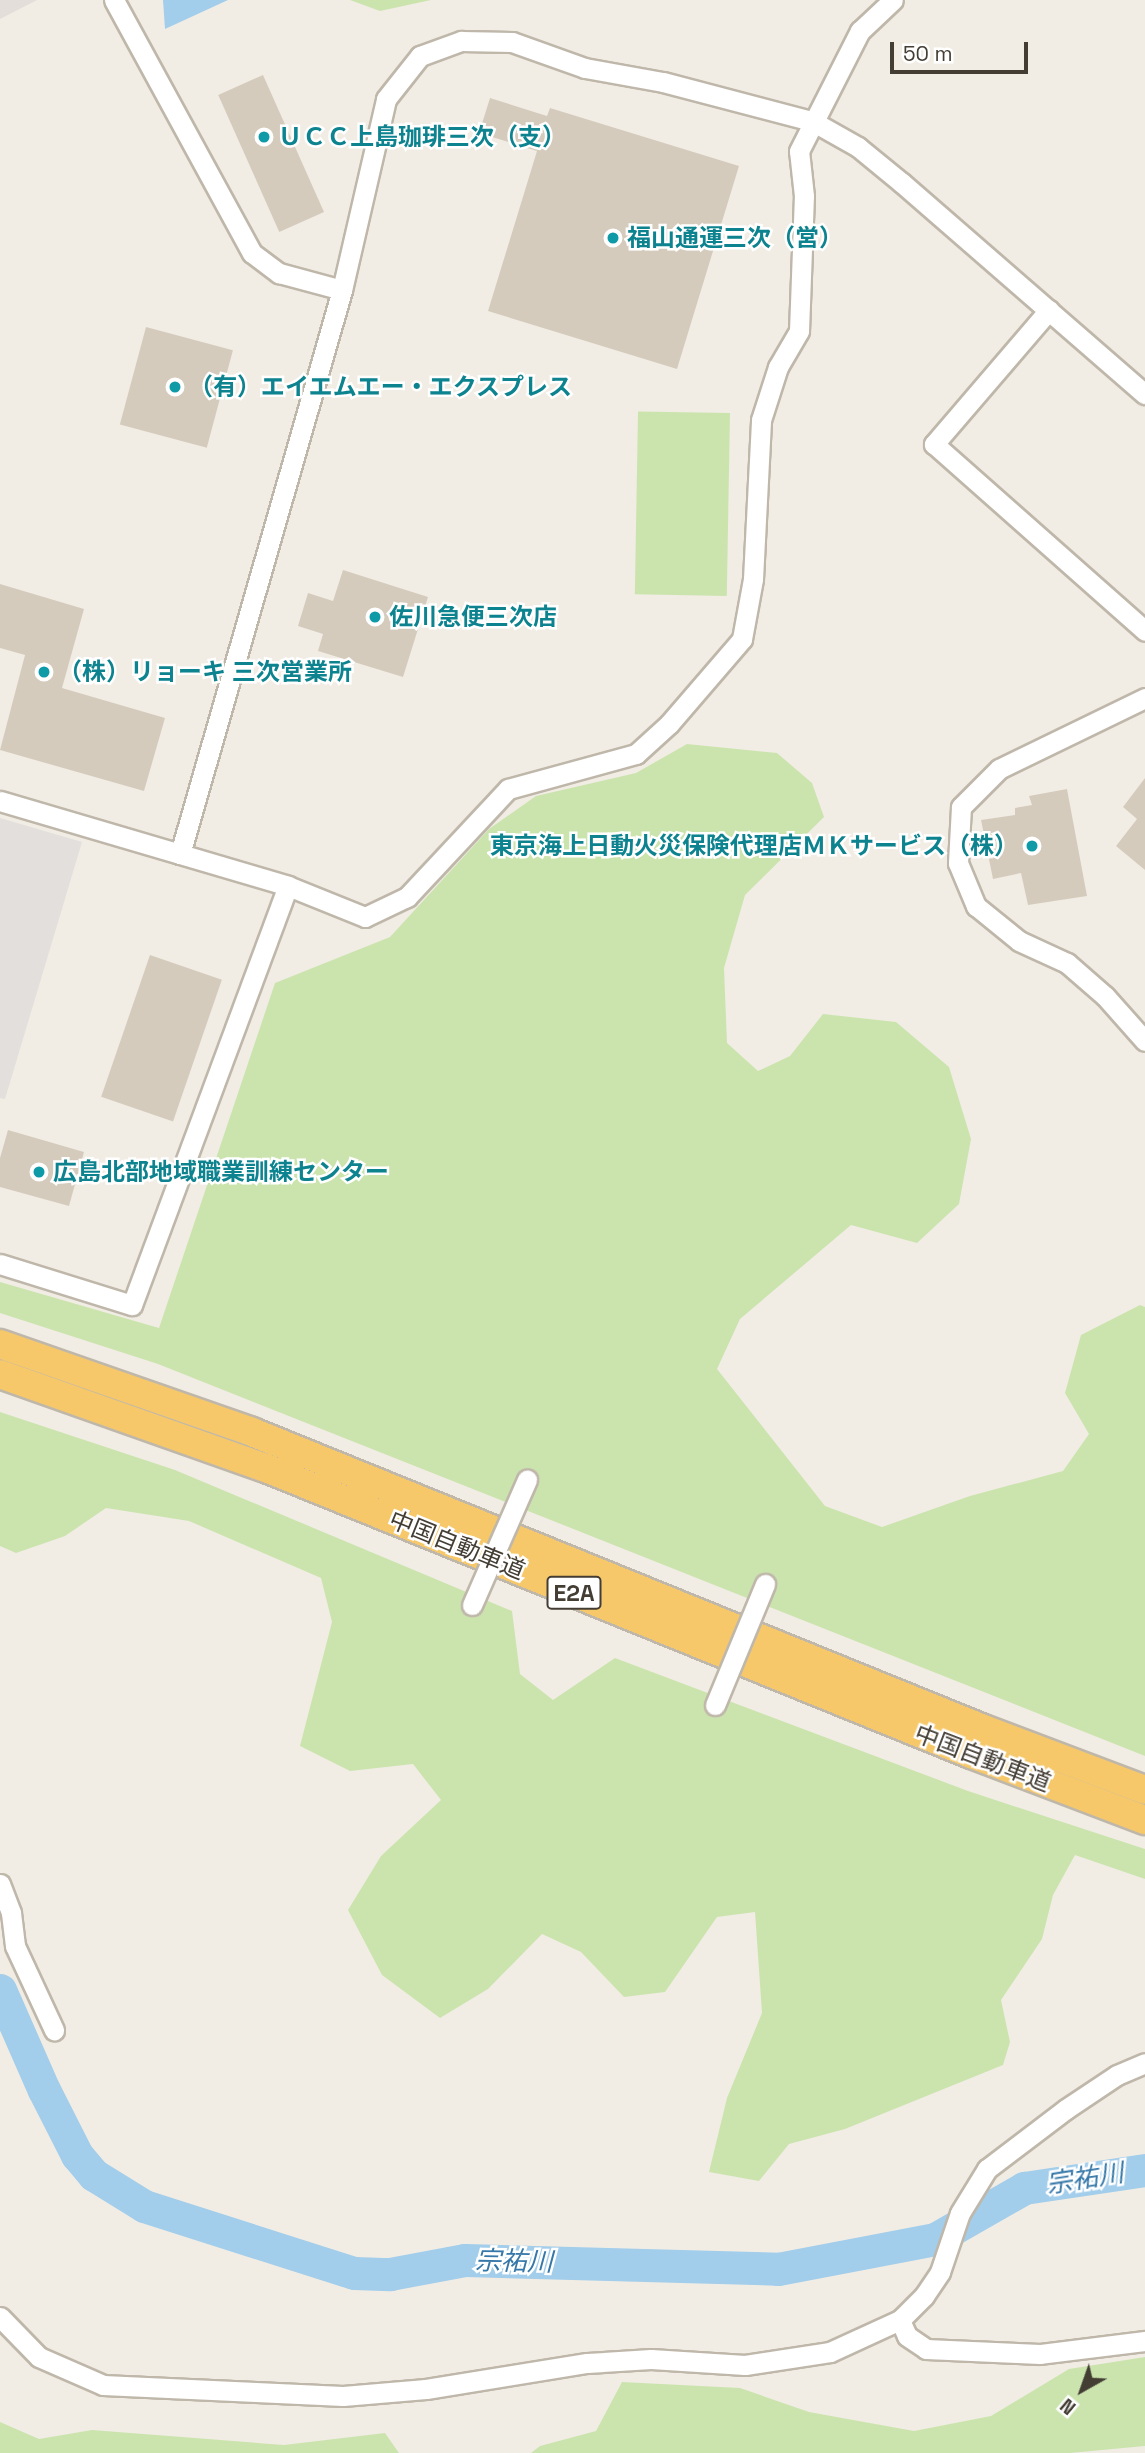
<!DOCTYPE html>
<html>
<head>
<meta charset="utf-8">
<style>
  body { margin:0 }
  #map { position:relative; width:1145px; height:2453px; overflow:hidden; background:#f1ede4; font-family:"Space Grotesk","Noto Sans JP",sans-serif }
  div>[style] { position:absolute }
  [style*='--x'] { left:calc(var(--x)*1px); top:calc(var(--y)*1px); width:calc(var(--w)*1px); rotate:calc(var(--a)*1deg) }
  .industrial>* { inset:0; background:#e3ded9 }
  .green>* { inset:0; background:#cbe4ae; transform-origin:0 0 }
  .parking>* { inset:0; background:#e2dfdc }
  .water>* { inset:0; background:#a2cdeb }
  .river>* { height:33px; margin:-16.5px; padding:0 16.5px; transform-origin:16.5px; border-radius:16.5px; background:#a2cdeb }
  .building>* { inset:0; background:#d5cbbd; transform-origin:0 0 }
  .roads { filter:drop-shadow(2px 0 #bfb7aa) drop-shadow(-2px 0 #bfb7aa) drop-shadow(0 2px #bfb7aa) drop-shadow(0 -2px #bfb7aa) }
  .minor>* { height:19px; margin:-9.5px; padding:0 9.5px; transform-origin:9.5px; border-radius:9.5px; background:#fff }
  .highway>* { height:28px; margin:-14px; padding:0 14px; transform-origin:14px; border-radius:14px; background:#f6c86a }
  .bridges { filter:drop-shadow(2px 0 #bfb7aa) drop-shadow(-2px 0 #bfb7aa) drop-shadow(0 2px #bfb7aa) drop-shadow(0 -2px #bfb7aa) }
  .minor-bridge>* { height:19px; margin:-9.5px; padding:0 9.5px; transform-origin:9.5px; border-radius:9.5px; background:#fff }
  .dots>* { width:19px; height:19px; translate:-50% -50%; box-sizing:border-box; border:4px solid #fff; border-radius:50% }
  span { translate:-50% -50%; white-space:nowrap; text-align:center; line-height:1.15; -webkit-text-stroke:5px #fff; paint-order:stroke }
  .shield-label span { padding:2px 5px; background:#fff; border:2px solid; border-radius:5px; -webkit-text-stroke-width:0 }
  .shield-label { font-size:23px; color:#433d34; font-weight:700 }
  .culture-label { font-size:24px; color:#0d838f; font-weight:700 }
  .left { translate:0 -50%; text-align:left }
  .right { translate:-100% -50%; text-align:right }
  .street-label { font-size:24px; color:#433d34 }
  .water-label { font-size:26px; color:#3477a8; font-style:italic }
  .north { position:absolute; left:1047px; top:2355px; width:70px; height:70px; -webkit-text-stroke:5px #fff; paint-order:stroke; rotate:220deg; font-size:19px; font-weight:700; line-height:28px; text-align:center; color:#433d34 }
  .north::after { content:''; display:block; margin:auto; width:24px; height:32px; background:#433d34; clip-path:polygon(50% 0,100% 100%,50% 72%,0 100%) }
  .scale { position:absolute; left:890px; top:42px; width:138px; height:32px; box-sizing:border-box; border:4px solid #433d34; border-top:0; padding-left:9px; font-size:21px; line-height:24px; white-space:nowrap; color:#433d34; -webkit-text-stroke:5px #fff; paint-order:stroke }
</style>
</head>
<body>
<div id="map">
  <div class="industrial">
    <i style="clip-path:polygon(0 0,37px 0,0 19px)"></i>
  </div>
  <div class="green">
    <i style="clip-path:polygon(350px 0,431px 0,380px 11px)"></i>
    <i style="left:730px;top:413px;width:183px;height:92px;rotate:91deg"></i>
    <i style="clip-path:polygon(687px 744px,777px 753px,812px 783px,824px 817px,745px 895px,724px 968px,727px 1043px,758px 1071px,790px 1056px,823px 1014px,896px 1022px,949px 1067px,971px 1139px,959px 1204px,917px 1243px,851px 1225px,740px 1319px,717px 1369px,825px 1506px,882px 1527px,970px 1496px,1063px 1471px,1089px 1434px,1065px 1393px,1081px 1335px,1140px 1305px,1145px 1307px,1145px 1756px,158px 1364px,0 1313px,0 1282px,159px 1328px,275px 983px,390px 937px,489px 829px,536px 796px,636px 773px)"></i>
    <i style="clip-path:polygon(0 1412px,175px 1470px,512px 1611px,520px 1674px,553px 1700px,615px 1658px,968px 1791px,1145px 1849px,1145px 1879px,1075px 1855px,1053px 1895px,1042px 1939px,1001px 2000px,1010px 2042px,1003px 2065px,845px 2129px,789px 2144px,759px 2181px,709px 2172px,727px 2098px,762px 2013px,755px 1912px,717px 1917px,665px 1992px,624px 1997px,581px 1952px,542px 1934px,488px 1989px,440px 2018px,382px 1975px,348px 1910px,381px 1856px,441px 1800px,413px 1764px,350px 1771px,300px 1746px,332px 1622px,321px 1578px,189px 1521px,106px 1508px,65px 1536px,16px 1553px,0 1546px)"></i>
    <i style="clip-path:polygon(1145px 2357px,1145px 2446px,1070px 2453px,531px 2453px,540px 2446px,596px 2431px,622px 2382px,740px 2388px,809px 2412px,914px 2431px,991px 2416px,1069px 2369px)"></i>
    <i style="clip-path:polygon(0 2422px,39px 2439px,92px 2430px,284px 2445px,385px 2433px,399px 2453px,0 2453px)"></i>
  </div>
  <div class="parking">
    <i style="clip-path:polygon(0 818px,82px 842px,5px 1099px,0 1098px)"></i>
  </div>
  <div class="water">
    <i style="clip-path:polygon(163px 0,228px 0,165px 29px)"></i>
  </div>
  <div class="river">
    <i style="--x:0;--y:1990;--w:109;--a:66.3"></i>
    <i style="--x:44;--y:2090;--w:73;--a:63.1"></i>
    <i style="--x:77;--y:2155;--w:26;--a:50"></i>
    <i style="--x:94;--y:2175;--w:59;--a:31.8"></i>
    <i style="--x:144;--y:2206;--w:220;--a:17.7"></i>
    <i style="--x:354;--y:2273;--w:36;--a:2"></i>
    <i style="--x:390;--y:2274;--w:76;--a:-10.6"></i>
    <i style="--x:465;--y:2260;--w:313;--a:1.6"></i>
    <i style="--x:778;--y:2269;--w:160;--a:-10.8"></i>
    <i style="--x:935;--y:2239;--w:103;--a:-29.8"></i>
    <i style="--x:1024;--y:2188;--w:122;--a:-8.5"></i>
  </div>
  <div class="building">
    <i style="left:263px;top:75px;width:150px;height:49px;rotate:66deg"></i>
    <i style="clip-path:polygon(490px 98px,547px 116px,550px 108px,739px 166px,677px 369px,488px 311px,537px 151px,479px 133px)"></i>
    <i style="left:146px;top:327px;width:90px;height:101px;rotate:15deg"></i>
    <i style="clip-path:polygon(343px 570px,428px 597px,403px 677px,318px 651px,323px 634px,298px 626px,308px 593px,333px 601px)"></i>
    <i style="clip-path:polygon(0 584px,84px 609px,62px 688px,165px 718px,144px 791px,0 750px,25px 655px,0 648px)"></i>
    <i style="clip-path:polygon(1145px 778px,1145px 870px,1116px 846px,1137px 819px,1123px 807px)"></i>
    <i style="clip-path:polygon(1067px 789px,1087px 896px,1028px 905px,1021px 873px,993px 879px,981px 820px,1015px 815px,1015px 808px,1032px 805px,1029px 796px)"></i>
    <i style="left:150px;top:955px;width:76px;height:150px;rotate:19deg"></i>
    <i style="clip-path:polygon(8px 1130px,84px 1152px,69px 1206px,0 1187px,0 1158px)"></i>
  </div>
  <div class="roads">
    <div class="minor">
      <i style="--x:114;--y:0;--w:288;--a:61.4"></i>
      <i style="--x:252;--y:253;--w:34;--a:37"></i>
      <i style="--x:279;--y:273;--w:65;--a:15.1"></i>
      <i style="--x:1049;--y:310;--w:177;--a:130.6"></i>
      <i style="--x:934;--y:444;--w:282;--a:41.5"></i>
      <i style="--x:1145;--y:698;--w:162;--a:154.1"></i>
      <i style="--x:999;--y:769;--w:54;--a:135"></i>
      <i style="--x:961;--y:807;--w:56;--a:93.1"></i>
      <i style="--x:958;--y:863;--w:47;--a:67.3"></i>
      <i style="--x:976;--y:906;--w:55;--a:39.1"></i>
      <i style="--x:1019;--y:941;--w:53;--a:24.6"></i>
      <i style="--x:1067;--y:963;--w:50;--a:41"></i>
      <i style="--x:1105;--y:996;--w:60;--a:48.4"></i>
      <i style="--x:0;--y:801;--w:300;--a:16.4"></i>
      <i style="--x:288;--y:886;--w:83;--a:21.9"></i>
      <i style="--x:365;--y:917;--w:47;--a:-25.5"></i>
      <i style="--x:407;--y:897;--w:148;--a:-46.9"></i>
      <i style="--x:508;--y:789;--w:133;--a:-15.3"></i>
      <i style="--x:636;--y:754;--w:45;--a:-42.3"></i>
      <i style="--x:669;--y:724;--w:112;--a:-49.3"></i>
      <i style="--x:742;--y:639;--w:61;--a:-79.6"></i>
      <i style="--x:753;--y:579;--w:159;--a:-87.1"></i>
      <i style="--x:761;--y:420;--w:56;--a:-72.2"></i>
      <i style="--x:778;--y:367;--w:42;--a:-59.7"></i>
      <i style="--x:799;--y:331;--w:135;--a:-87.9"></i>
      <i style="--x:804;--y:196;--w:45;--a:-96.3"></i>
      <i style="--x:799;--y:151;--w:135;--a:-63.1"></i>
      <i style="--x:860;--y:31;--w:45;--a:-43.2"></i>
      <i style="--x:180;--y:854;--w:587;--a:-73.97"></i>
      <i style="--x:342;--y:290;--w:196;--a:-77"></i>
      <i style="--x:386;--y:99;--w:55;--a:-51.7"></i>
      <i style="--x:420;--y:56;--w:44;--a:-20.1"></i>
      <i style="--x:461;--y:41;--w:51;--a:1.1"></i>
      <i style="--x:512;--y:42;--w:77;--a:19.6"></i>
      <i style="--x:585;--y:68;--w:79;--a:10.2"></i>
      <i style="--x:663;--y:82;--w:154;--a:14.7"></i>
      <i style="--x:812;--y:121;--w:53;--a:29.5"></i>
      <i style="--x:858;--y:147;--w:57;--a:39.3"></i>
      <i style="--x:902;--y:183;--w:322;--a:41"></i>
      <i style="--x:0;--y:1264;--w:138;--a:17.3"></i>
      <i style="--x:132;--y:1305;--w:447;--a:-69.6"></i>
      <i style="--x:0;--y:1884;--w:31;--a:69"></i>
      <i style="--x:11;--y:1913;--w:33;--a:83"></i>
      <i style="--x:15;--y:1946;--w:93;--a:65.1"></i>
      <i style="--x:0;--y:2317;--w:56;--a:45.7"></i>
      <i style="--x:39;--y:2357;--w:70;--a:23.6"></i>
      <i style="--x:103;--y:2385;--w:240;--a:2.6"></i>
      <i style="--x:343;--y:2396;--w:83;--a:-4.8"></i>
      <i style="--x:426;--y:2389;--w:163;--a:-9.2"></i>
      <i style="--x:587;--y:2363;--w:64;--a:-3.6"></i>
      <i style="--x:651;--y:2359;--w:94;--a:3.7"></i>
      <i style="--x:745;--y:2365;--w:86;--a:-8.7"></i>
      <i style="--x:830;--y:2352;--w:77;--a:-24.6"></i>
      <i style="--x:900;--y:2320;--w:34;--a:-45"></i>
      <i style="--x:924;--y:2296;--w:29;--a:-56"></i>
      <i style="--x:940;--y:2272;--w:62;--a:-71.3"></i>
      <i style="--x:960;--y:2213;--w:52;--a:-58.5"></i>
      <i style="--x:987;--y:2169;--w:99;--a:-37.2"></i>
      <i style="--x:1066;--y:2109;--w:61;--a:-33.7"></i>
      <i style="--x:1117;--y:2075;--w:30;--a:-23"></i>
      <i style="--x:900;--y:2320;--w:17;--a:66"></i>
      <i style="--x:907;--y:2336;--w:23;--a:34"></i>
      <i style="--x:926;--y:2349;--w:114;--a:2.5"></i>
      <i style="--x:1040;--y:2354;--w:106;--a:-7.1"></i>
    </div>
    <div class="highway">
      <i style="--x:0;--y:1344;--w:267;--a:19.2"></i>
      <i style="--x:252;--y:1432;--w:787;--a:22.1"></i>
      <i style="--x:981;--y:1728;--w:175;--a:20.7"></i>
      <i style="--x:0;--y:1374;--w:282;--a:19.5"></i>
      <i style="--x:266;--y:1468;--w:761;--a:22.08"></i>
      <i style="--x:971;--y:1754;--w:186;--a:20.8"></i>
    </div>
  </div>
  <div class="bridges">
    <div class="minor-bridge">
      <i style="--x:472;--y:1605;--w:137;--a:-66.3"></i>
      <i style="--x:715;--y:1705;--w:131;--a:-67.5"></i>
    </div>
  </div>
  <div class="dots">
    <i style="left:264px;top:137px;background:#0f9aa8"></i>
    <i style="left:613px;top:238px;background:#0f9aa8"></i>
    <i style="left:175px;top:387px;background:#0f9aa8"></i>
    <i style="left:375px;top:617px;background:#0f9aa8"></i>
    <i style="left:44px;top:672px;background:#0f9aa8"></i>
    <i style="left:1032px;top:846px;background:#0f9aa8"></i>
    <i style="left:39px;top:1172px;background:#0f9aa8"></i>
  </div>
  <div class="shield-label">
    <span style="left:574px;top:1593px">E2A</span>
  </div>
  <div class="culture-label">
    <span class="left" style="left:278px;top:137px">ＵＣＣ上島珈琲三次（支）</span>
    <span class="left" style="left:627px;top:238px">福山通運三次（営）</span>
    <span class="left" style="left:189px;top:387px">（有）エイエムエー・エクスプレス</span>
    <span class="left" style="left:389px;top:617px">佐川急便三次店</span>
    <span class="left" style="left:58px;top:672px">（株）リョーキ 三次営業所</span>
    <span class="right" style="left:1018px;top:846px">東京海上日動火災保険代理店ＭＫサービス（株）</span>
    <span class="left" style="left:53px;top:1172px">広島北部地域職業訓練センター</span>
  </div>
  <div class="street-label">
    <span style="left:457px;top:1545px;rotate:22deg">中国自動車道</span>
    <span style="left:983px;top:1758px;rotate:21deg">中国自動車道</span>
  </div>
  <div class="water-label">
    <span style="left:1085px;top:2179px;rotate:-9deg">宗祐川</span>
    <span style="left:514px;top:2262px;rotate:1deg">宗祐川</span>
  </div>
  <div class="north">N</div>
  <div class="scale">50 m</div>
</div>
</body>
</html>
